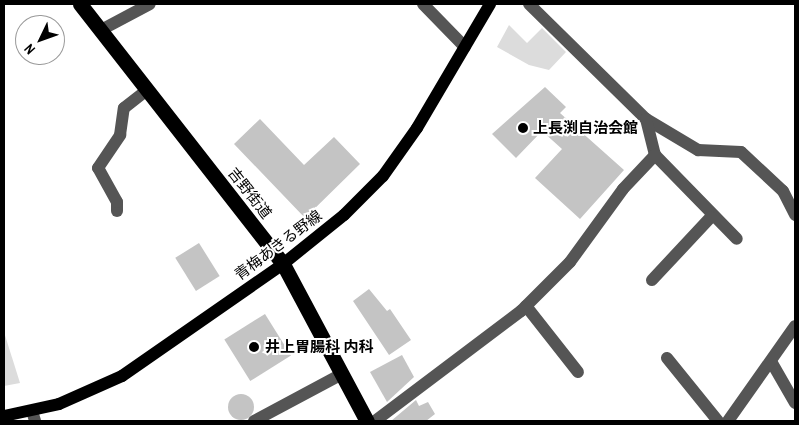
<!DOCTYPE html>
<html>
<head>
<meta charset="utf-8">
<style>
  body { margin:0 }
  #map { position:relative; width:799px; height:425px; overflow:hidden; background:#fff; font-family:"Archivo Narrow","Noto Sans JP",sans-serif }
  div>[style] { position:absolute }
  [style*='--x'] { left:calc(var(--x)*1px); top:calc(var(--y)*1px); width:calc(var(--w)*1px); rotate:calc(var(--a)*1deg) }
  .green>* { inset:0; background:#dcdcdc }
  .building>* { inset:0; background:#c4c4c4; transform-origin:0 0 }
  .round { border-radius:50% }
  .minor>* { height:12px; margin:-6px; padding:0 6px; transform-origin:6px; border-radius:6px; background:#555 }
  .major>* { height:12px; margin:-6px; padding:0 6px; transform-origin:6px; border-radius:6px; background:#000 }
  .highway>* { height:15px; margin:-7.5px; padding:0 7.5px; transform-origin:7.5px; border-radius:7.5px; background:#000 }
  .dots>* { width:14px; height:14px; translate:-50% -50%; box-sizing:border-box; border:2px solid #fff; border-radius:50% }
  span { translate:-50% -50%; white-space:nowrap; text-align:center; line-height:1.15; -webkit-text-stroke:4px #fff; paint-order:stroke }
  .poi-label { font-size:15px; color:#000; font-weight:700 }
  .left { translate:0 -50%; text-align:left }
  .street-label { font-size:15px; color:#000 }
  .frame { position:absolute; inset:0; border:5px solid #000; pointer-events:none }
  .north { position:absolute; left:15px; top:15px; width:50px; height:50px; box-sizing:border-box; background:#fff; border:1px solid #999; border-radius:50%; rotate:228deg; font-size:14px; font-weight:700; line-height:20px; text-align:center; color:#000 }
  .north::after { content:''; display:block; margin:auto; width:18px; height:22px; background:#000; clip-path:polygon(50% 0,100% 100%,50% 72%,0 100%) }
</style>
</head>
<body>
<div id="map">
  <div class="green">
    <i style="clip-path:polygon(509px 25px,527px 43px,542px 28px,566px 52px,549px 70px,529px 65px,497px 47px)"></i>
    <i style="clip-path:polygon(4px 332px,20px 383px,4px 386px)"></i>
  </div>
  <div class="building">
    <i style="clip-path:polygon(545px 87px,566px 107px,560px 113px,624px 170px,580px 219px,535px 178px,562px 149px,542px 131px,516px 158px,492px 134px)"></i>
    <i style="clip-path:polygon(260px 119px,304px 165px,334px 137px,360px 164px,305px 218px,234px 144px)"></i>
    <i style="left:199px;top:243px;width:39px;height:28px;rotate:58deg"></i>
    <i style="clip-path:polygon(369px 289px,387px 311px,390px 309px,411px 340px,389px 355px,353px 301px)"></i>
    <i style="left:265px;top:314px;width:49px;height:48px;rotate:58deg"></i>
    <i style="clip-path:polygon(402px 355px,414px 377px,387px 402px,370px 372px)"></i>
    <i class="round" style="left:228px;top:394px;width:26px;height:26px"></i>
    <i style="clip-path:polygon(416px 400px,419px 406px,428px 402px,435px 414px,426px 421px,391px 421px)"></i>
  </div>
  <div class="minor">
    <i style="--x:423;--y:4;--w:60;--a:45.7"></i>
    <i style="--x:529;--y:4;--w:164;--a:44.5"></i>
    <i style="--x:646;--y:119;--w:61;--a:30.8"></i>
    <i style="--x:698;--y:150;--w:43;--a:2.7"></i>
    <i style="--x:741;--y:152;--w:57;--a:42.9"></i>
    <i style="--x:783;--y:191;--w:27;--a:63"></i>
    <i style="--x:101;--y:30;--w:55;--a:-28"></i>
    <i style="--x:646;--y:119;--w:37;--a:76"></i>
    <i style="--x:655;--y:155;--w:117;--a:45.7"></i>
    <i style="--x:117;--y:211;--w:9;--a:-90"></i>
    <i style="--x:117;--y:202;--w:39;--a:-119"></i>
    <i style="--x:98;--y:168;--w:40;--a:-56"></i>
    <i style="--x:120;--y:135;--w:27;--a:-82"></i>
    <i style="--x:124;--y:108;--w:29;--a:-38"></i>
    <i style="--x:652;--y:280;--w:86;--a:-46.9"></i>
    <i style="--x:526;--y:306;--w:84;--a:51.8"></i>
    <i style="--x:667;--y:358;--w:81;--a:51"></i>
    <i style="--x:772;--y:363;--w:46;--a:60.1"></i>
    <i style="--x:32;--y:411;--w:10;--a:73"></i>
    <i style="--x:254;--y:421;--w:100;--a:-28.1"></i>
    <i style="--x:375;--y:421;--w:183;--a:-37"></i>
    <i style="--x:521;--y:311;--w:69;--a:-45"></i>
    <i style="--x:570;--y:262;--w:90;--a:-54"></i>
    <i style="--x:623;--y:189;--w:47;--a:-46.7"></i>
    <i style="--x:728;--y:421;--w:116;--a:-54.8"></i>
  </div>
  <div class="major">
    <i style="--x:4;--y:416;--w:56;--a:-12.3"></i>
    <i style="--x:59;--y:404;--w:69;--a:-24"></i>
    <i style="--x:122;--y:376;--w:196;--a:-34.8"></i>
    <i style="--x:283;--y:264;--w:78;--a:-38.8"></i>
    <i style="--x:344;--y:215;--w:55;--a:-45"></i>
    <i style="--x:383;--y:176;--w:59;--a:-54.7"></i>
    <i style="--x:417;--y:128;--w:144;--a:-59.5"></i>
  </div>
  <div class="highway">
    <i style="--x:80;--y:4;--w:330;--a:52"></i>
    <i style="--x:283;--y:264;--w:178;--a:61.9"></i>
  </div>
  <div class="dots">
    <i style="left:523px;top:128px;background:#000"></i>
    <i style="left:254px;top:347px;background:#000"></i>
  </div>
  <div class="poi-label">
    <span class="left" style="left:533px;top:128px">上長渕自治会館</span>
    <span class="left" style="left:265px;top:347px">井上胃腸科 内科</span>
  </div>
  <div class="street-label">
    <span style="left:250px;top:193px;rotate:52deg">吉野街道</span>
    <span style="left:278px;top:245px;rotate:-37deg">青梅あきる野線</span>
  </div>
  <div class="frame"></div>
  <div class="north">N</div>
</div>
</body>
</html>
